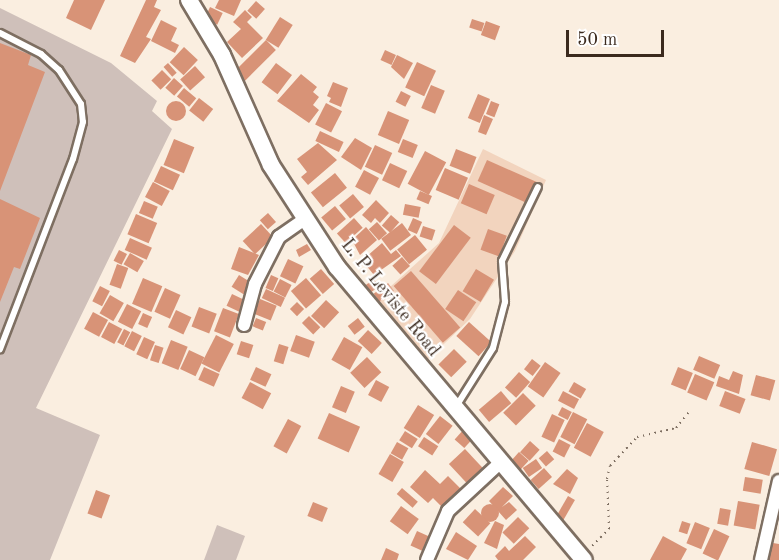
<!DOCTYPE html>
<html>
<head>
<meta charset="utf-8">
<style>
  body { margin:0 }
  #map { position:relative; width:779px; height:560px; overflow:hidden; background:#faeee0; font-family:"Old Standard TT",serif }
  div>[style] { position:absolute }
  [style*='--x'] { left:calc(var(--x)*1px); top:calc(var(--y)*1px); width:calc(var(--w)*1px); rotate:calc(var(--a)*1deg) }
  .built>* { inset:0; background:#f2d4be }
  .industrial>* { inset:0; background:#cfc0ba }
  .building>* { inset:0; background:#d89377; transform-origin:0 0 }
  .round { border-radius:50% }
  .path>* { height:2px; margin-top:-1px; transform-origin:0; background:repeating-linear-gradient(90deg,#7e6f62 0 1.5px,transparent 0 6px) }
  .roads { filter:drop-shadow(2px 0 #7e6f62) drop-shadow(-2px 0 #7e6f62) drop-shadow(0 2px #7e6f62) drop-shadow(0 -2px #7e6f62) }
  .service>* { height:6px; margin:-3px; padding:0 3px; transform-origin:3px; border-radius:3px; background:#fff }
  .minor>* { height:12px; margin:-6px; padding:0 6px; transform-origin:6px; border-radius:6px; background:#fff }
  .secondary>* { height:16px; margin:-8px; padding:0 8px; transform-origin:8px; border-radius:8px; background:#fff }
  span { translate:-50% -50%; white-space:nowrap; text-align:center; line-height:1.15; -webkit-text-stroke:4.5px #fff; paint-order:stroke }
  .street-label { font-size:18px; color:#3b2a1e }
  .scale { position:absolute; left:566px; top:30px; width:98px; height:27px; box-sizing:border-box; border:3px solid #3b2a1e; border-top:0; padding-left:8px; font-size:18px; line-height:21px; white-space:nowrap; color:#3b2a1e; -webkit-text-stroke:4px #fff; paint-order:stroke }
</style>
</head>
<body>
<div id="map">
  <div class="built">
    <i style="clip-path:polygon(483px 149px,546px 180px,515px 251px,470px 319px,422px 365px,371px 304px,439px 243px)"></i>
  </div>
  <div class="industrial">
    <i style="clip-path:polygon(0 8px,111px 63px,157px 101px,152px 111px,172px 129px,36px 408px,100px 435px,50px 560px,0 560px)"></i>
    <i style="clip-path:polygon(217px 525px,245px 536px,236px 560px,204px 560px)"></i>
  </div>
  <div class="building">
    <i style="clip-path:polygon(74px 0,105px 0,91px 30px,66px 18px)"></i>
    <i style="clip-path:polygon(146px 0,157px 0,154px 7px,161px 10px,146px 37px,151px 39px,135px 63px,120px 56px)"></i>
    <i style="clip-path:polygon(219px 0,241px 0,234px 16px,215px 8px)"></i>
    <i style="left:256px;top:1px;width:12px;height:13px;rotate:42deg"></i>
    <i style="left:210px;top:7px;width:14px;height:13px;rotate:25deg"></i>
    <i style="clip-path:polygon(245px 10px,252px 17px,247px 22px,263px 38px,242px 58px,227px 42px,241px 29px,233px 22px)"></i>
    <i style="left:280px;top:17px;width:15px;height:27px;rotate:32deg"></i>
    <i style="left:472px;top:19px;width:13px;height:9px;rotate:18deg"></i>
    <i style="clip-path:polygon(161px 20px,177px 28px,171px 41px,179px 45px,175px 53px,151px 41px)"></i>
    <i style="left:486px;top:21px;width:15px;height:15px;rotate:20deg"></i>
    <i style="left:266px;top:40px;width:14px;height:45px;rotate:45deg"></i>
    <i style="clip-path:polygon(0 43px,31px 55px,28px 65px,45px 72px,0 191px)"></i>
    <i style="left:184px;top:47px;width:19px;height:21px;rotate:43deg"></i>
    <i style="left:385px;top:50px;width:12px;height:11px;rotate:24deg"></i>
    <i style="clip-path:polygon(397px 55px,413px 63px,404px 79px,391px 67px)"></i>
    <i style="left:417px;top:62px;width:21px;height:28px;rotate:25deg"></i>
    <i style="left:168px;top:63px;width:13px;height:6px;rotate:48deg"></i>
    <i style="left:276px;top:63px;width:20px;height:24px;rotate:37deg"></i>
    <i style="left:195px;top:66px;width:15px;height:20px;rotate:48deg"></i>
    <i style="left:162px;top:70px;width:13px;height:15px;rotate:45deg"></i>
    <i style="clip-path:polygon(301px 74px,317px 87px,313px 92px,319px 97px,313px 105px,319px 110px,309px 123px,277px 101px)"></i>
    <i style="left:174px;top:78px;width:12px;height:13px;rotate:42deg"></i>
    <i style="clip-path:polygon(333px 82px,348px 88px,341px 107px,329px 102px,331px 98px,327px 96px)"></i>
    <i style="left:431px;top:85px;width:15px;height:25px;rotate:23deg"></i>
    <i style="left:184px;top:88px;width:16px;height:11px;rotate:40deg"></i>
    <i style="left:401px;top:91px;width:11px;height:12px;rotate:27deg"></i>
    <i style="left:478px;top:94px;width:13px;height:26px;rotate:23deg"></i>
    <i style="left:199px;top:98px;width:18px;height:16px;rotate:38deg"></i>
    <i style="left:491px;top:101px;width:9px;height:14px;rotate:21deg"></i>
    <i class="round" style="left:166px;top:101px;width:20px;height:20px"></i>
    <i style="left:326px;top:103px;width:18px;height:24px;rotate:27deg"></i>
    <i style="left:388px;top:111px;width:23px;height:26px;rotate:23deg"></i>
    <i style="clip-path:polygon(484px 115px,493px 119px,486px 135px,478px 132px)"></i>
    <i style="left:320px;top:131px;width:26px;height:11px;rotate:25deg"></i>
    <i style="clip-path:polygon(355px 138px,372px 148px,361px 170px,341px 157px)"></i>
    <i style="left:174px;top:139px;width:22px;height:28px;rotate:22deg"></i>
    <i style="left:403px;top:139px;width:16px;height:14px;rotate:22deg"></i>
    <i style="clip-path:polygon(318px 143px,337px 160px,308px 185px,301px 177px,307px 172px,297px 159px)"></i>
    <i style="left:375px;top:145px;width:19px;height:24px;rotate:25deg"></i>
    <i style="left:456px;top:149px;width:22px;height:18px;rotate:21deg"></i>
    <i style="left:425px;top:151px;width:24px;height:37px;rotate:28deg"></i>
    <i style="left:487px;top:160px;width:55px;height:23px;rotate:24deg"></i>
    <i style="left:390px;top:163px;width:19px;height:19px;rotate:25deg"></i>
    <i style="left:161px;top:166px;width:21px;height:17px;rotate:25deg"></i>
    <i style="left:445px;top:168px;width:25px;height:24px;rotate:23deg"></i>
    <i style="left:364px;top:170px;width:17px;height:19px;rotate:28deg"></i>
    <i style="left:335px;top:173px;width:19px;height:31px;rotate:51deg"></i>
    <i style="left:153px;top:182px;width:19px;height:17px;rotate:28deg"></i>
    <i style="left:469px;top:184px;width:28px;height:21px;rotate:23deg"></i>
    <i style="left:420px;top:191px;width:13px;height:9px;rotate:23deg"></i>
    <i style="left:353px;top:194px;width:17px;height:18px;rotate:50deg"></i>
    <i style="clip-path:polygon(0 199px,40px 218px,20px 269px,14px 267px,0 302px)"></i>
    <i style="clip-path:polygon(376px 200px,389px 213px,380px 223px,375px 218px,371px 223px,362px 215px)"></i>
    <i style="left:144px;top:201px;width:15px;height:13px;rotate:23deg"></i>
    <i style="left:405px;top:204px;width:16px;height:11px;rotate:11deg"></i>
    <i style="left:335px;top:206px;width:17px;height:18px;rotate:50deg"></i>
    <i style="left:268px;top:213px;width:12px;height:11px;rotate:48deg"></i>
    <i style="left:136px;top:214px;width:23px;height:22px;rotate:23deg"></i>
    <i style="left:391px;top:215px;width:11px;height:14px;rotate:41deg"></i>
    <i style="left:354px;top:218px;width:13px;height:23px;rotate:48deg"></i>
    <i style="left:413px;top:218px;width:10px;height:13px;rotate:24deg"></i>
    <i style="left:377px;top:222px;width:15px;height:11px;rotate:48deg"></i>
    <i style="left:402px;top:223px;width:15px;height:26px;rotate:53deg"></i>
    <i style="left:261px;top:224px;width:18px;height:25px;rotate:47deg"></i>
    <i style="left:454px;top:225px;width:21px;height:58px;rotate:37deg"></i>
    <i style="left:423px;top:226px;width:13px;height:11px;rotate:18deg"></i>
    <i style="clip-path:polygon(366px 227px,377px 240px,360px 255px,352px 240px)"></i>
    <i style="left:488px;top:229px;width:20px;height:22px;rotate:20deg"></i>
    <i style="left:415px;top:235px;width:19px;height:23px;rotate:51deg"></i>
    <i style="left:130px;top:238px;width:24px;height:13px;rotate:24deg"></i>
    <i style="clip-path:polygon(382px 243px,391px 254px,396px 250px,401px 256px,374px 275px,365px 264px,369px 261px,366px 257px)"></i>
    <i style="clip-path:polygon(307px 244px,311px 250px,299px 257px,296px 250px)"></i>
    <i style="clip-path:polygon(239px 247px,259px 255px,248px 275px,231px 269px)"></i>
    <i style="left:119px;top:250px;width:9px;height:12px;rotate:27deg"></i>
    <i style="left:130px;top:253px;width:16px;height:13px;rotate:30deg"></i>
    <i style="left:402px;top:257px;width:12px;height:13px;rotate:48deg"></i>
    <i style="left:288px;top:259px;width:17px;height:19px;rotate:25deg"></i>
    <i style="left:117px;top:264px;width:12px;height:22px;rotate:20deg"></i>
    <i style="left:321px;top:269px;width:20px;height:15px;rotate:49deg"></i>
    <i style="left:476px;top:269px;width:21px;height:26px;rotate:31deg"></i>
    <i style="left:411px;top:271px;width:75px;height:23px;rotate:49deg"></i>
    <i style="left:239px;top:275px;width:15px;height:14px;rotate:32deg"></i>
    <i style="left:271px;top:275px;width:8px;height:14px;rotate:23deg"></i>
    <i style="left:143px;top:278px;width:21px;height:28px;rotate:23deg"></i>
    <i style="left:306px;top:278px;width:23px;height:20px;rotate:49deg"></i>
    <i style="left:280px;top:279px;width:13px;height:14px;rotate:27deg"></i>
    <i style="left:374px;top:279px;width:9px;height:14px;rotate:54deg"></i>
    <i style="left:388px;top:283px;width:10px;height:18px;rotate:53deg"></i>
    <i style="left:100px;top:286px;width:11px;height:17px;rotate:27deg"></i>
    <i style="left:165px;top:288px;width:17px;height:26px;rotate:24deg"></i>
    <i style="left:266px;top:289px;width:21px;height:10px;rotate:25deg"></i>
    <i style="left:458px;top:290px;width:22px;height:23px;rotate:34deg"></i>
    <i style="left:232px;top:294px;width:14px;height:13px;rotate:25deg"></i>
    <i style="left:110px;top:295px;width:16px;height:21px;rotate:30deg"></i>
    <i style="left:260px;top:299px;width:18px;height:16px;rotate:22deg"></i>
    <i style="left:326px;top:300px;width:18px;height:22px;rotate:43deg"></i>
    <i style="left:297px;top:302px;width:10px;height:10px;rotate:45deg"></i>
    <i style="left:127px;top:304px;width:16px;height:20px;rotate:27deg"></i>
    <i style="left:199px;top:307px;width:19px;height:21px;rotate:21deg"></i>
    <i style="left:223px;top:308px;width:17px;height:25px;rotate:21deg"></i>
    <i style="left:176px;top:310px;width:17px;height:19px;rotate:25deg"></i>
    <i style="left:93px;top:312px;width:17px;height:19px;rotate:28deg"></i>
    <i style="left:143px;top:313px;width:10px;height:12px;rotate:24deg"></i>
    <i style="left:309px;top:316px;width:16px;height:10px;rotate:45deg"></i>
    <i style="left:256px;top:318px;width:11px;height:9px;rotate:22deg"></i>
    <i style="left:358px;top:318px;width:11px;height:13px;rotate:52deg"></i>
    <i style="left:109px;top:322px;width:15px;height:17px;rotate:28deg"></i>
    <i style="left:469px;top:322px;width:30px;height:19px;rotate:42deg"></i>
    <i style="left:124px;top:329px;width:7px;height:15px;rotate:27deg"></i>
    <i style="left:368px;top:330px;width:19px;height:15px;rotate:43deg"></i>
    <i style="left:132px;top:331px;width:11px;height:17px;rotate:27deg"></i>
    <i style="left:216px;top:335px;width:20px;height:32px;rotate:27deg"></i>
    <i style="left:296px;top:335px;width:20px;height:17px;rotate:20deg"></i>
    <i style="left:144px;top:337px;width:12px;height:19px;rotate:24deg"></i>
    <i style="left:344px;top:337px;width:21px;height:26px;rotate:29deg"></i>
    <i style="left:171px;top:340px;width:18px;height:25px;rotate:22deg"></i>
    <i style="left:241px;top:341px;width:13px;height:14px;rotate:18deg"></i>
    <i style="left:279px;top:344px;width:10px;height:18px;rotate:17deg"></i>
    <i style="left:155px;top:345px;width:9px;height:16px;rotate:18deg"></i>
    <i style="left:454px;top:349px;width:18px;height:22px;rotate:45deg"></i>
    <i style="left:189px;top:350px;width:17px;height:21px;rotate:25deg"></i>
    <i style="left:699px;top:356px;width:23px;height:15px;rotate:23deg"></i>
    <i style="left:367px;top:357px;width:21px;height:23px;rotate:47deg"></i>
    <i style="left:532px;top:359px;width:11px;height:13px;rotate:38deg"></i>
    <i style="left:545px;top:362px;width:19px;height:30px;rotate:35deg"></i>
    <i style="left:204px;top:367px;width:17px;height:14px;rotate:24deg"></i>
    <i style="left:256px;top:367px;width:17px;height:14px;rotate:25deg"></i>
    <i style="left:678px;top:367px;width:16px;height:19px;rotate:22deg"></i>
    <i style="clip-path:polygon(733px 371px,743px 375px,739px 394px,716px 386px,719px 376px,729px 380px)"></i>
    <i style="left:519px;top:372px;width:15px;height:21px;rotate:42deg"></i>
    <i style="left:695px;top:374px;width:21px;height:20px;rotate:23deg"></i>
    <i style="left:756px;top:375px;width:20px;height:21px;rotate:15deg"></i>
    <i style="left:376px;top:380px;width:15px;height:17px;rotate:28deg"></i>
    <i style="left:250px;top:382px;width:24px;height:18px;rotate:28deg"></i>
    <i style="left:574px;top:382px;width:14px;height:11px;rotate:30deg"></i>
    <i style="left:341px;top:386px;width:15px;height:23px;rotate:23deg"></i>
    <i style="left:501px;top:391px;width:16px;height:29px;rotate:50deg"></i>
    <i style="left:563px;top:391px;width:18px;height:11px;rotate:27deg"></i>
    <i style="left:725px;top:391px;width:22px;height:16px;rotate:21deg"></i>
    <i style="left:523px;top:393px;width:18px;height:28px;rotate:45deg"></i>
    <i style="left:418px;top:405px;width:19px;height:27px;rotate:32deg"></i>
    <i style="left:562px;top:407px;width:11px;height:9px;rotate:27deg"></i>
    <i style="left:573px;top:412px;width:16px;height:28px;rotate:27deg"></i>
    <i style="left:329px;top:413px;width:34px;height:28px;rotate:24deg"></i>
    <i style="left:552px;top:414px;width:14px;height:25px;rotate:25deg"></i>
    <i style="left:440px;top:416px;width:16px;height:23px;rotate:38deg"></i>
    <i style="left:288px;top:419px;width:15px;height:31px;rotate:28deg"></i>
    <i style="left:587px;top:423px;width:19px;height:28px;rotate:28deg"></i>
    <i style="left:464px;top:429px;width:13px;height:14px;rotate:42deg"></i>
    <i style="left:405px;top:431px;width:15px;height:11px;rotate:32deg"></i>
    <i style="left:424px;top:437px;width:17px;height:11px;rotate:33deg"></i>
    <i style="left:559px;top:439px;width:13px;height:14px;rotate:27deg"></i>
    <i style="left:530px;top:441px;width:13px;height:15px;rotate:42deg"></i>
    <i style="left:397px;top:442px;width:13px;height:13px;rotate:29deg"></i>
    <i style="left:752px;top:442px;width:26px;height:28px;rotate:16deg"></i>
    <i style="left:465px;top:449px;width:26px;height:22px;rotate:47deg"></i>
    <i style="left:547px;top:451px;width:11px;height:11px;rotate:49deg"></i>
    <i style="left:519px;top:452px;width:13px;height:14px;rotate:42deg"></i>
    <i style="left:390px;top:454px;width:16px;height:23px;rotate:30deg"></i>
    <i style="left:536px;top:459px;width:11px;height:16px;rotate:56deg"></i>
    <i style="left:544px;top:468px;width:12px;height:18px;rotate:48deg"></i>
    <i style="clip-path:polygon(567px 469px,578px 478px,570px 494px,553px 484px)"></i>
    <i style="clip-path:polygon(425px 470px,440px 484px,448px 476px,461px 489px,443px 508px,433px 498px,428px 503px,410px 487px)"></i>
    <i style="left:745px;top:477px;width:18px;height:14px;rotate:9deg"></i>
    <i style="clip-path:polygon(503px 487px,513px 496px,502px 507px,509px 502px,517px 510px,506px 520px,489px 501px)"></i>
    <i style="left:402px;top:488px;width:21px;height:8px;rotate:41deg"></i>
    <i style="left:96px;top:490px;width:15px;height:25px;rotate:20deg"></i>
    <i style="left:568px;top:496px;width:8px;height:27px;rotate:30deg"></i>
    <i style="left:738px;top:501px;width:22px;height:25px;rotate:10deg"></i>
    <i style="left:313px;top:502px;width:16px;height:15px;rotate:22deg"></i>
    <i class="round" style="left:481px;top:504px;width:18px;height:18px"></i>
    <i style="left:401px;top:506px;width:22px;height:19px;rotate:36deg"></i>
    <i style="left:720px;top:508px;width:11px;height:16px;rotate:10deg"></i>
    <i style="left:475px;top:509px;width:21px;height:18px;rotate:43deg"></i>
    <i style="left:518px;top:517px;width:16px;height:22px;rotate:45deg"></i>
    <i style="clip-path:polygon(495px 521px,504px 525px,497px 549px,484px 543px)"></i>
    <i style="left:682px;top:521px;width:9px;height:11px;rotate:18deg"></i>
    <i style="left:695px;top:522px;width:16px;height:23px;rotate:22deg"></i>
    <i style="left:714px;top:529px;width:17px;height:27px;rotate:25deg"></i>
    <i style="left:417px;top:531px;width:17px;height:16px;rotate:24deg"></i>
    <i style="clip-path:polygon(456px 532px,477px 546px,468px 560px,446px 549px)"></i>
    <i style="clip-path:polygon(525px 536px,536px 547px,523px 560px,498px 560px,495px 556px,505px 546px,509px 551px)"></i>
    <i style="clip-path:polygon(663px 536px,687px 549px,681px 560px,650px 560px)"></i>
    <i style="clip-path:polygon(773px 543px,779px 544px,779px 560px,768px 560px)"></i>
    <i style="clip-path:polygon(386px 548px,399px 554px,397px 560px,381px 560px)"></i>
  </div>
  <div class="path">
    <i style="--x:592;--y:546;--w:24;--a:-45"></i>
    <i style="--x:609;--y:529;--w:50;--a:-92.3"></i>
    <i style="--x:607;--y:479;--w:13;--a:-77"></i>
    <i style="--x:610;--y:466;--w:40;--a:-47"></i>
    <i style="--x:637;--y:437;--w:40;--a:-13"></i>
    <i style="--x:676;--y:428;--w:21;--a:-51"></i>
  </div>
  <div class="roads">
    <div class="service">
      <i style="--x:0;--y:33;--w:46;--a:27.1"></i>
      <i style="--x:41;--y:54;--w:24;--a:42"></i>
      <i style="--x:59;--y:70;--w:40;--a:57.1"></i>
      <i style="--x:81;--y:104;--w:18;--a:84"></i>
      <i style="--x:83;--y:122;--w:38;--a:105"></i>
      <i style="--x:73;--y:159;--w:204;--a:111"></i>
      <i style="--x:457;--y:405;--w:67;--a:-57.7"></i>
      <i style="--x:493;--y:348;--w:48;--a:-75.4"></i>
      <i style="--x:505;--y:302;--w:41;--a:-94.2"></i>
      <i style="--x:502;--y:261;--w:82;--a:-64.1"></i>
    </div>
    <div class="minor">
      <i style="--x:244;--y:325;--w:42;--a:-75"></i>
      <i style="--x:255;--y:284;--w:53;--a:-62.9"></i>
      <i style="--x:279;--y:237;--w:33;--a:-35"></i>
      <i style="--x:427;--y:560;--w:53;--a:-66.8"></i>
      <i style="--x:448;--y:511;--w:72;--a:-42.8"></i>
      <i style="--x:761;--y:560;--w:81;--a:-77.2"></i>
    </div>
    <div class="secondary">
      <i style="--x:189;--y:0;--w:64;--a:59"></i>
      <i style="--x:222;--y:55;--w:120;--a:66"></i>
      <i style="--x:271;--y:165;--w:121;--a:57.1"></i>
      <i style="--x:337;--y:267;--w:383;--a:49.9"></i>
    </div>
  </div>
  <div class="street-label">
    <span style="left:390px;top:298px;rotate:51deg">L. P. Leviste Road</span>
  </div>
  <div class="scale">50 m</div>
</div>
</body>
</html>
